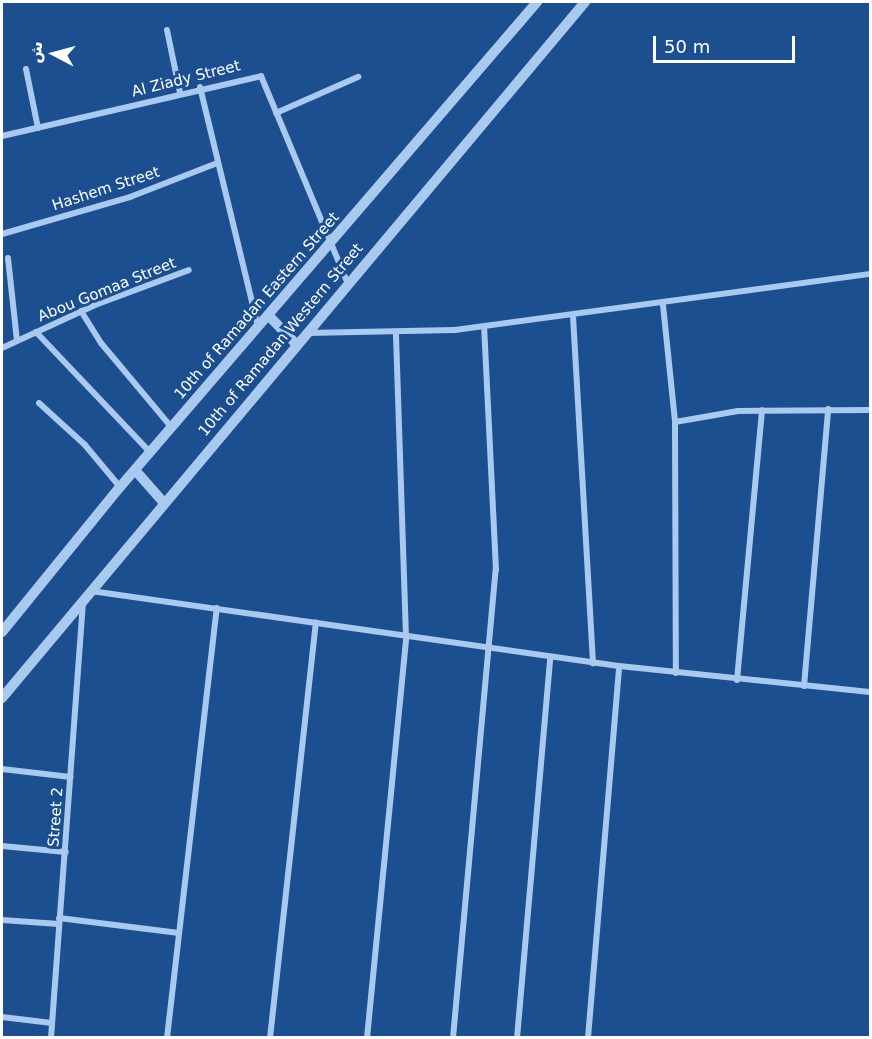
<!DOCTYPE html>
<html>
<head>
<meta charset="utf-8">
<style>
  body { margin:0 }
  #map { position:relative; width:872px; height:1039px; overflow:hidden; background:#1b4f8f; font-family:"DejaVu Sans",Vazirmatn,sans-serif }
  div>[style] { position:absolute }
  [style*='--x'] { left:calc(var(--x)*1px); top:calc(var(--y)*1px); width:calc(var(--w)*1px); rotate:calc(var(--a)*1deg) }
  .minor>* { height:6px; margin:-3px; padding:0 3px; transform-origin:3px; border-radius:3px; background:#a9c9ee }
  .tertiary>* { height:10px; margin:-5px; padding:0 5px; transform-origin:5px; border-radius:5px; background:#a9c9ee }
  span { translate:-50% -50%; white-space:nowrap; text-align:center; line-height:1.15; -webkit-text-stroke:6px #1b4f8f; paint-order:stroke }
  .street-label { font-size:15px; color:#fff }
  .frame { position:absolute; inset:0; border:3px solid #fff; pointer-events:none }
  .north { position:absolute; left:24px; top:24px; width:60px; height:60px; -webkit-text-stroke:4px #1b4f8f; paint-order:stroke; rotate:276deg; font-size:16px; font-weight:700; line-height:24px; text-align:center; color:#fff }
  .north::after { content:''; display:block; margin:auto; width:21px; height:27px; background:#fff; clip-path:polygon(50% 0,100% 100%,50% 72%,0 100%) }
  .scale { position:absolute; left:653px; top:36px; width:142px; height:27px; box-sizing:border-box; border:3px solid #fff; border-top:0; padding-left:8px; font-size:18px; line-height:21px; white-space:nowrap; color:#fff; -webkit-text-stroke:4px #1b4f8f; paint-order:stroke }
</style>
</head>
<body>
<div id="map">
  <div class="minor">
    <i style="--x:167;--y:30;--w:64;--a:78.3"></i>
    <i style="--x:26;--y:69;--w:60;--a:78.5"></i>
    <i style="--x:200;--y:87;--w:246;--a:76.4"></i>
    <i style="--x:276;--y:113;--w:90;--a:-23.7"></i>
    <i style="--x:2;--y:136;--w:266;--a:-13"></i>
    <i style="--x:261;--y:76;--w:225;--a:67.3"></i>
    <i style="--x:2;--y:234;--w:133;--a:-16.1"></i>
    <i style="--x:130;--y:197;--w:93;--a:-21.3"></i>
    <i style="--x:8;--y:258;--w:83;--a:83.8"></i>
    <i style="--x:663;--y:305;--w:118;--a:84.1"></i>
    <i style="--x:675;--y:422;--w:251;--a:89.8"></i>
    <i style="--x:81;--y:311;--w:38;--a:58"></i>
    <i style="--x:101;--y:343;--w:111;--a:50.1"></i>
    <i style="--x:573;--y:316;--w:348;--a:86.7"></i>
    <i style="--x:36;--y:332;--w:167;--a:46.5"></i>
    <i style="--x:307;--y:333;--w:148;--a:-1.2"></i>
    <i style="--x:455;--y:330;--w:419;--a:-7.7"></i>
    <i style="--x:2;--y:348;--w:102;--a:-24.8"></i>
    <i style="--x:95;--y:305;--w:100;--a:-20.4"></i>
    <i style="--x:39;--y:403;--w:62;--a:42.4"></i>
    <i style="--x:85;--y:445;--w:55;--a:50.2"></i>
    <i style="--x:675;--y:422;--w:64;--a:-9.9"></i>
    <i style="--x:738;--y:411;--w:132;--a:-0.4"></i>
    <i style="--x:91;--y:591;--w:533;--a:8.08"></i>
    <i style="--x:619;--y:666;--w:252;--a:5.9"></i>
    <i style="--x:737;--y:680;--w:271;--a:-84.7"></i>
    <i style="--x:804;--y:686;--w:278;--a:-85"></i>
    <i style="--x:2;--y:769;--w:69;--a:6.6"></i>
    <i style="--x:2;--y:846;--w:64;--a:5.4"></i>
    <i style="--x:59;--y:918;--w:121;--a:7.1"></i>
    <i style="--x:2;--y:920;--w:57;--a:4"></i>
    <i style="--x:2;--y:1017;--w:50;--a:6.8"></i>
    <i style="--x:51;--y:1038;--w:436;--a:-85.8"></i>
    <i style="--x:167;--y:1038;--w:433;--a:-83.4"></i>
    <i style="--x:270;--y:1038;--w:418;--a:-83.7"></i>
    <i style="--x:367;--y:1038;--w:403;--a:-84.4"></i>
    <i style="--x:406;--y:637;--w:305;--a:-91.9"></i>
    <i style="--x:453;--y:1038;--w:470;--a:-84.8"></i>
    <i style="--x:496;--y:570;--w:243;--a:-92.8"></i>
    <i style="--x:517;--y:1038;--w:382;--a:-85"></i>
    <i style="--x:588;--y:1038;--w:373;--a:-85.2"></i>
  </div>
  <div class="tertiary">
    <i style="--x:269;--y:316;--w:39;--a:46"></i>
    <i style="--x:135;--y:470;--w:44;--a:48.7"></i>
    <i style="--x:2;--y:632;--w:187;--a:-50.9"></i>
    <i style="--x:120;--y:487;--w:640;--a:-49.31"></i>
    <i style="--x:2;--y:698;--w:908;--a:-50.05"></i>
  </div>
  <div class="street-label">
    <span style="left:186px;top:79px;rotate:-14deg">Al Ziady Street</span>
    <span style="left:106px;top:189px;rotate:-18deg">Hashem Street</span>
    <span style="left:107px;top:290px;rotate:-22deg">Abou Gomaa Street</span>
    <span style="left:257px;top:306px;rotate:-49deg">10th of Ramadan Eastern Street</span>
    <span style="left:281px;top:340px;rotate:-50deg">10th of Ramadan Western Street</span>
    <span style="left:56px;top:817px;rotate:-86deg">Street 2</span>
  </div>
  <div class="frame"></div>
  <div class="north">ش</div>
  <div class="scale">50 m</div>
</div>
</body>
</html>
